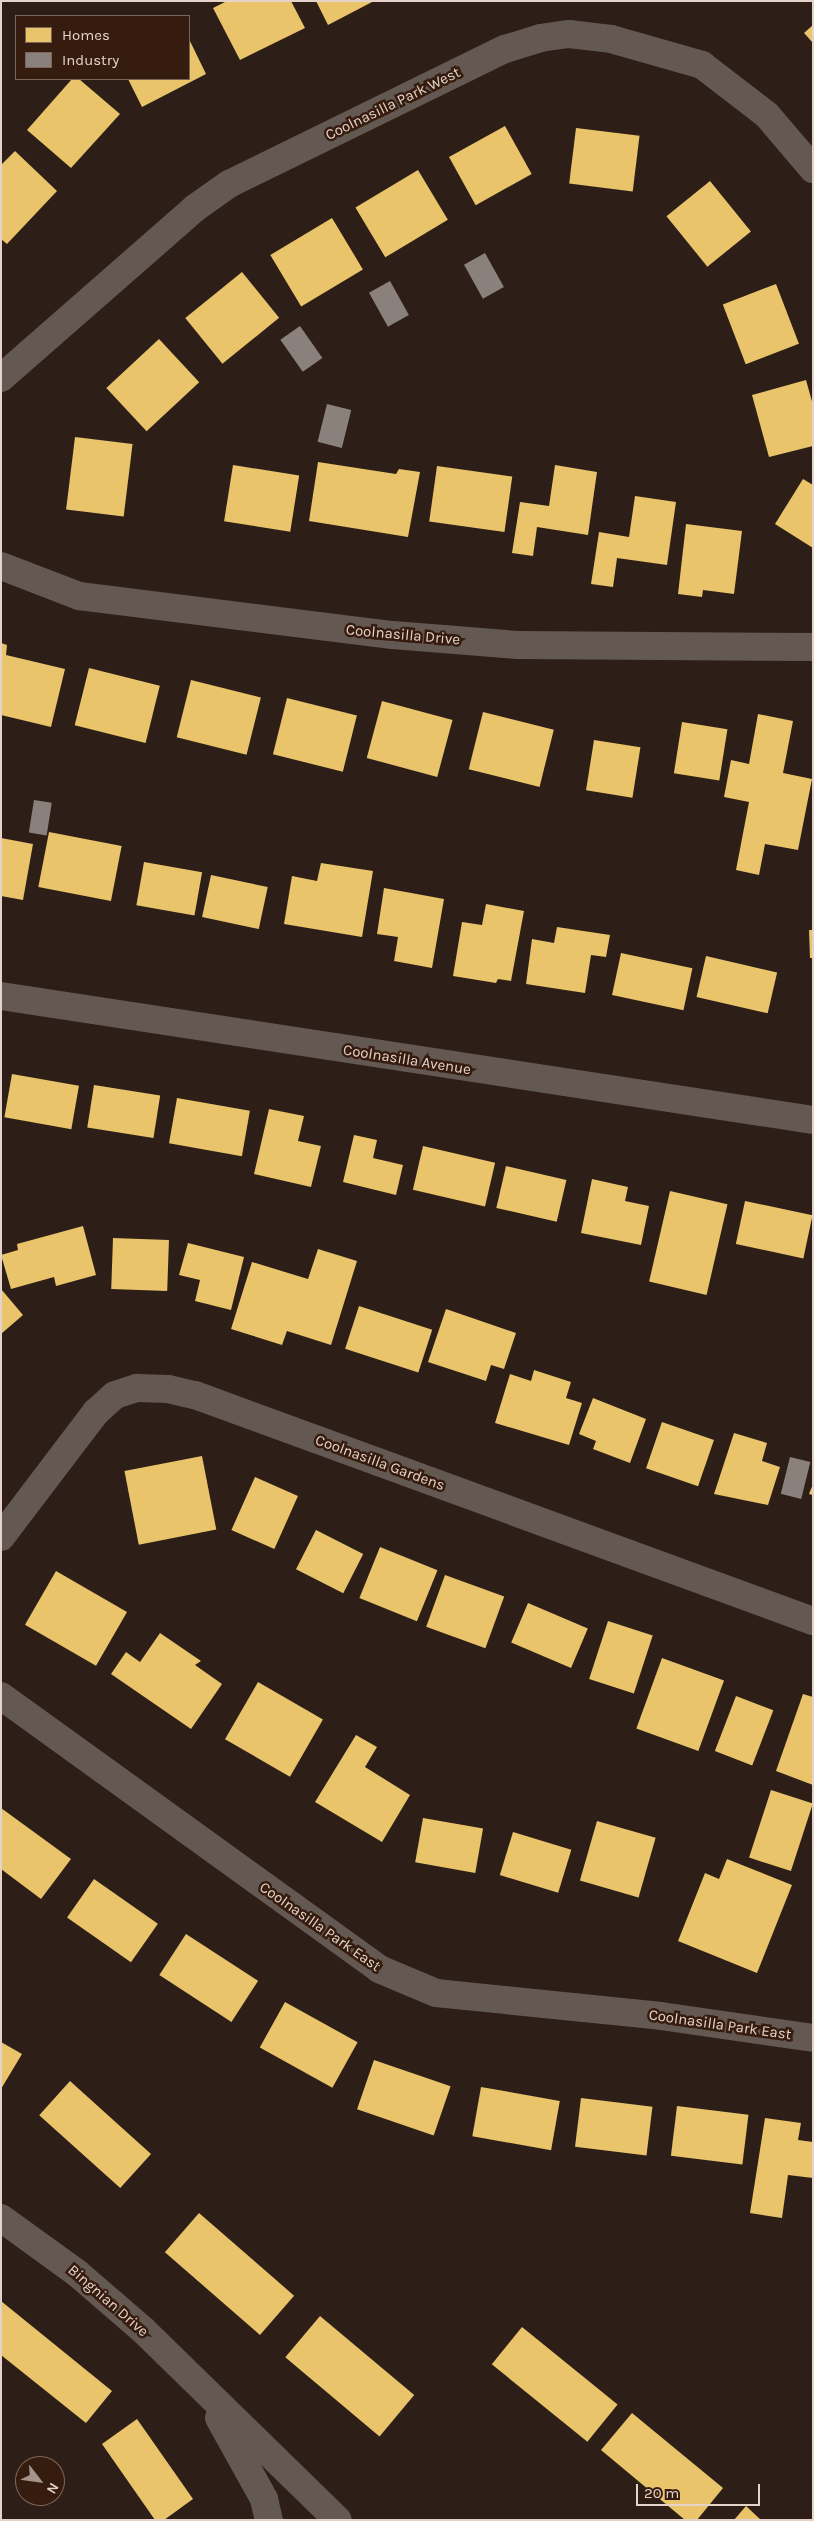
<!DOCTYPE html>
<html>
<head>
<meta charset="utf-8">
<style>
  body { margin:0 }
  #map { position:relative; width:814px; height:2521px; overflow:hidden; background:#2d1f18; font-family:Karla,sans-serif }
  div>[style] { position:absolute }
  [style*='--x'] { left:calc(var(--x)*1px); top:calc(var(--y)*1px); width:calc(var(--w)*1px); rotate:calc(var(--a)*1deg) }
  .homes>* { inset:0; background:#e9c46a; transform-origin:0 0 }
  .industry>* { inset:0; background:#8a817c; transform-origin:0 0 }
  .minor>* { height:28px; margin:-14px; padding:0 14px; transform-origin:14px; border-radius:14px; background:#645853 }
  span { translate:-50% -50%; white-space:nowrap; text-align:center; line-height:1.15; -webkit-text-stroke:5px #361c0f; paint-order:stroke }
  .street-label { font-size:15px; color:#e5d3ca }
  .frame { position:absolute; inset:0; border:2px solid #e5d3ca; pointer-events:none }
  .legend { position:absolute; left:15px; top:15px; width:175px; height:65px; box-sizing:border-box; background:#361c0f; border:1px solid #7c655a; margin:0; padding:6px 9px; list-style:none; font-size:15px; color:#e5d3ca }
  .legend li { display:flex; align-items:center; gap:10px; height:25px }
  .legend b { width:25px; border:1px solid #7c655a }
  .north { position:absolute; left:15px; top:2456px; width:50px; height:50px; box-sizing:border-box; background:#361c0f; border:1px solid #7c655a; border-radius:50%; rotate:120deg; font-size:14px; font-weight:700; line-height:20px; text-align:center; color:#e5d3ca }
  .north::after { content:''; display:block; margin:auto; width:18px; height:22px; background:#a5948c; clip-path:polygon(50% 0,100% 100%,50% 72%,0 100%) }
  .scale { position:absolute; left:636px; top:2484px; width:124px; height:22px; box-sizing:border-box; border:2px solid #e5d3ca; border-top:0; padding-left:6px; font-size:15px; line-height:18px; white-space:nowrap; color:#e5d3ca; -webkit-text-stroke:4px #361c0f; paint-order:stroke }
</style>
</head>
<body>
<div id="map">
  <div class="homes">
    <i style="clip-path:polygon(227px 1px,291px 1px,305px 28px,240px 60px,213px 8px)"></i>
    <i style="clip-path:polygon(316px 1px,374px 1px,328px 25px)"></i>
    <i style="clip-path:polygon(813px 25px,813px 43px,804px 33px)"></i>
    <i style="clip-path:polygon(189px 39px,206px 74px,142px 107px,128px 79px,189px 79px)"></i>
    <i style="clip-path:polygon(72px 79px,79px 79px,120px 114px,71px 168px,27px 130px)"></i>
    <i style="left:505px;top:126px;width:55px;height:64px;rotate:61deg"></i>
    <i style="left:576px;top:128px;width:64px;height:56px;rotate:7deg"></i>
    <i style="clip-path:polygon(15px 151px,57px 191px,7px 244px,1px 239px,1px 165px)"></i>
    <i style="left:418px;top:170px;width:58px;height:73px;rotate:59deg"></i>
    <i style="left:710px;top:181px;width:65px;height:56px;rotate:51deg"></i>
    <i style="left:332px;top:218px;width:60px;height:72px;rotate:59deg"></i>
    <i style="left:242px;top:272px;width:59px;height:73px;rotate:51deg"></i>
    <i style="left:776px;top:284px;width:64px;height:57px;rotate:69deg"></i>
    <i style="left:159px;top:339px;width:59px;height:72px;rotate:47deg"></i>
    <i style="clip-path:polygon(806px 380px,813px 405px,813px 446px,769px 457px,752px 395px)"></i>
    <i style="left:75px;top:437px;width:58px;height:73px;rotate:7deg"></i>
    <i style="clip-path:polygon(318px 462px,396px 474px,399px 469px,420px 472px,408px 537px,309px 521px)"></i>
    <i style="left:233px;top:465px;width:67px;height:57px;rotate:9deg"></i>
    <i style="clip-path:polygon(555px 465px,597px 472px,588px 535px,537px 527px,533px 556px,512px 553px,520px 502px,549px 506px)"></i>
    <i style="left:437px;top:466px;width:76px;height:56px;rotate:8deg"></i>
    <i style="clip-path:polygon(803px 479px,813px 485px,813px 548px,775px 524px)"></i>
    <i style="clip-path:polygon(635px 496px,676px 502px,667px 565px,617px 558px,613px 587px,591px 584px,599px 532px,629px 537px)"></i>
    <i style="clip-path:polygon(686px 524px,742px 531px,734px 594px,703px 590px,702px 597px,678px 594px)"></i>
    <i style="clip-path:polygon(1px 643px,7px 645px,6px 655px,65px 669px,51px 727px,1px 715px)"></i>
    <i style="left:89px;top:668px;width:73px;height:59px;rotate:14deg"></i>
    <i style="left:191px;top:680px;width:72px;height:59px;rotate:14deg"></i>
    <i style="left:287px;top:698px;width:72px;height:58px;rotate:14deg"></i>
    <i style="left:382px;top:701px;width:73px;height:59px;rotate:15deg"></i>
    <i style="left:483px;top:712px;width:73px;height:59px;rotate:14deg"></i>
    <i style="clip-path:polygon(758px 714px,793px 721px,783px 773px,812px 779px,798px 850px,765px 844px,759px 875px,736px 870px,749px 802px,724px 797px,731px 760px,749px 764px)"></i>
    <i style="left:682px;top:722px;width:46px;height:52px;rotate:9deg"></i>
    <i style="left:594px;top:740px;width:47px;height:51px;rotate:9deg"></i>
    <i style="left:49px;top:832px;width:74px;height:56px;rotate:11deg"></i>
    <i style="clip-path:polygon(1px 838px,33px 844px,23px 900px,1px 896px)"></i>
    <i style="left:144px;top:862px;width:59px;height:44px;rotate:10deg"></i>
    <i style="clip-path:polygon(321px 863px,373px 871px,362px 937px,284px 924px,292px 876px,317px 881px)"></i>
    <i style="left:211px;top:875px;width:58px;height:43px;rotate:12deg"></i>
    <i style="clip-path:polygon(384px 888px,444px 899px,432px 968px,394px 961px,398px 937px,377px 934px)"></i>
    <i style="clip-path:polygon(486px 904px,524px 911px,511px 981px,498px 979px,496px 983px,453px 976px,462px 922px,482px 925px)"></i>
    <i style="clip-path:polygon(557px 927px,610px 935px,606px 957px,591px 955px,585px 993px,526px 984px,532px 939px,554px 943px)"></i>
    <i style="clip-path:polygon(809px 930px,813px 930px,813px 958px,810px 958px)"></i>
    <i style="left:621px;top:953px;width:73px;height:43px;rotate:12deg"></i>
    <i style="left:706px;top:956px;width:73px;height:42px;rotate:13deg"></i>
    <i style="left:12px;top:1074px;width:68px;height:44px;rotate:10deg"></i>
    <i style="left:94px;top:1085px;width:67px;height:43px;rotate:9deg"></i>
    <i style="left:177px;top:1098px;width:74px;height:46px;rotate:10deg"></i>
    <i style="clip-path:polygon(269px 1109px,304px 1116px,298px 1141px,321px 1146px,311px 1187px,254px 1174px)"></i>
    <i style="clip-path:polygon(354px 1135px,377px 1140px,373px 1158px,403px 1165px,396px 1195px,343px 1182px)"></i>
    <i style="left:423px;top:1146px;width:74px;height:45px;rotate:13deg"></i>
    <i style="left:506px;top:1166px;width:62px;height:43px;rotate:13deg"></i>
    <i style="clip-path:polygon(592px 1179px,628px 1187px,625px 1201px,649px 1206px,641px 1245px,581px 1233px)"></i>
    <i style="left:670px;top:1191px;width:59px;height:93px;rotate:13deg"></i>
    <i style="left:745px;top:1201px;width:69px;height:44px;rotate:12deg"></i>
    <i style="clip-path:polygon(83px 1226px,96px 1275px,56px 1286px,54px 1277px,11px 1289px,1px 1255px,18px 1250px,17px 1244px)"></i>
    <i style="left:113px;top:1238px;width:56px;height:51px;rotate:2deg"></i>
    <i style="clip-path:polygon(188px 1243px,244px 1257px,231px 1310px,195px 1301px,200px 1280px,179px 1275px)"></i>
    <i style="clip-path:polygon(318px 1249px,357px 1261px,331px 1345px,287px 1331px,282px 1345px,231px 1329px,252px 1262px,308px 1279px)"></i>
    <i style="clip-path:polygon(1px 1289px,23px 1315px,1px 1334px)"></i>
    <i style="left:359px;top:1306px;width:77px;height:45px;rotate:18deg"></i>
    <i style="clip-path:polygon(446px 1309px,516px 1333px,504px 1369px,491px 1365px,486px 1381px,428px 1362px)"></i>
    <i style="clip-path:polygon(534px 1370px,571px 1382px,566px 1398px,582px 1403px,569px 1445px,495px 1423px,510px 1374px,531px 1381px)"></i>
    <i style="clip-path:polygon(593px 1398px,646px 1419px,630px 1463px,593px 1449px,596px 1441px,579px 1434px)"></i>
    <i style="left:662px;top:1422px;width:55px;height:49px;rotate:19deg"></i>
    <i style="clip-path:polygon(734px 1433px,767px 1443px,762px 1461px,780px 1467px,768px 1505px,714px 1494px)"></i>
    <i style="left:202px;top:1456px;width:75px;height:79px;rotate:79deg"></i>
    <i style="left:255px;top:1477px;width:47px;height:58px;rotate:24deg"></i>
    <i style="clip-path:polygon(813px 1484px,813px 1495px,809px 1494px)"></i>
    <i style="left:316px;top:1530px;width:53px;height:44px;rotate:27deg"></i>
    <i style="left:380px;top:1547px;width:62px;height:55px;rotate:22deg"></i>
    <i style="left:56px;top:1571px;width:82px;height:62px;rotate:30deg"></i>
    <i style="left:445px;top:1575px;width:63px;height:55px;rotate:20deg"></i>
    <i style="left:528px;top:1603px;width:65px;height:43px;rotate:23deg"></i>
    <i style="left:608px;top:1621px;width:47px;height:61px;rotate:18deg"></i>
    <i style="clip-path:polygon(160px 1633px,201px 1661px,195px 1665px,222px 1684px,191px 1729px,111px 1674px,126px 1652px,140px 1662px)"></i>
    <i style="left:662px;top:1658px;width:66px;height:75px;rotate:20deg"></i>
    <i style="left:258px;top:1682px;width:75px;height:66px;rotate:30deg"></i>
    <i style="clip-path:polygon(803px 1694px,813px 1697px,813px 1785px,776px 1771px)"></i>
    <i style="left:736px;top:1696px;width:40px;height:59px;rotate:21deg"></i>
    <i style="clip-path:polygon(356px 1735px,377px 1747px,365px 1767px,410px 1795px,382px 1842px,315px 1802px)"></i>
    <i style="left:771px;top:1790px;width:44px;height:71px;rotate:18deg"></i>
    <i style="clip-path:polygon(1px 1808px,71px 1859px,41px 1899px,1px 1869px)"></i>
    <i style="left:423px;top:1818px;width:61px;height:45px;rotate:10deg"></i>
    <i style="left:597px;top:1821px;width:61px;height:62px;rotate:16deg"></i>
    <i style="left:513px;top:1832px;width:61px;height:45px;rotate:17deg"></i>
    <i style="clip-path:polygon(727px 1859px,792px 1885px,757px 1973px,678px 1941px,705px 1873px,719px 1879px)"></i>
    <i style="left:94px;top:1879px;width:78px;height:47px;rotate:35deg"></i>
    <i style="left:186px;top:1934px;width:86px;height:49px;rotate:33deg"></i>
    <i style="left:285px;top:2002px;width:83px;height:52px;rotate:29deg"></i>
    <i style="clip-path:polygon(1px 2042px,22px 2054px,1px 2089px)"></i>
    <i style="left:374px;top:2060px;width:81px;height:52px;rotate:19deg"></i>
    <i style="left:70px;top:2081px;width:109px;height:46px;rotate:42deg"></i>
    <i style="left:481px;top:2087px;width:80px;height:50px;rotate:10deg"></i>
    <i style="left:581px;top:2098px;width:72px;height:49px;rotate:7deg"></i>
    <i style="left:677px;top:2106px;width:72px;height:50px;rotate:7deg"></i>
    <i style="clip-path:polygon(765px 2118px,801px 2123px,798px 2140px,813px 2142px,813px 2178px,788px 2175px,782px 2218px,750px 2213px)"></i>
    <i style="left:199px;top:2213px;width:126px;height:52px;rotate:41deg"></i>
    <i style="clip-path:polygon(1px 2301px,112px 2391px,86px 2423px,1px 2355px)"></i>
    <i style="left:320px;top:2316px;width:123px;height:54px;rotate:40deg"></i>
    <i style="left:522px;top:2327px;width:123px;height:48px;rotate:39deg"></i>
    <i style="clip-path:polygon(632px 2413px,723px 2488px,697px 2520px,685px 2520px,601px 2450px)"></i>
    <i style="clip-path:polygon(137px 2419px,193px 2499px,164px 2520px,155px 2520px,102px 2444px)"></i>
    <i style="clip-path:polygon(746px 2506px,761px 2520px,734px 2520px)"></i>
  </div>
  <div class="industry">
    <i style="left:485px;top:253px;width:39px;height:24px;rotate:61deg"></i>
    <i style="left:390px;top:281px;width:39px;height:24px;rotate:61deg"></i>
    <i style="left:300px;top:326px;width:39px;height:24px;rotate:55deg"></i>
    <i style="left:327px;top:404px;width:25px;height:39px;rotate:14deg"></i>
    <i style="left:34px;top:800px;width:18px;height:33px;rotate:9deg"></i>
    <i style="left:790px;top:1457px;width:21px;height:38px;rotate:14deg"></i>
  </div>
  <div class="minor">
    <i style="--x:1;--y:378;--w:258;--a:-41.2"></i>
    <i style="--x:195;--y:208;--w:42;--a:-35.2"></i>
    <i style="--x:229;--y:184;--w:307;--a:-26.1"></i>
    <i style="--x:505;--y:49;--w:37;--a:-17"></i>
    <i style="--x:540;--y:38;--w:29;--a:-8"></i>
    <i style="--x:569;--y:34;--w:42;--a:6.8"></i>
    <i style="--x:611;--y:39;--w:95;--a:15.9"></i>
    <i style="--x:702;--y:65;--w:82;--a:37.6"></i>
    <i style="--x:767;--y:115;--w:71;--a:49.6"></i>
    <i style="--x:1;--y:566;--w:84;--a:21"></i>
    <i style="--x:79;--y:596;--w:316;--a:7.1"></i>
    <i style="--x:393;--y:635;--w:125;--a:4.6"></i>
    <i style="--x:518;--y:645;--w:295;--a:0.4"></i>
    <i style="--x:1;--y:996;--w:821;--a:8.68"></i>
    <i style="--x:1;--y:1537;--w:157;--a:-52.8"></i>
    <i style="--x:96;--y:1412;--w:25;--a:-42"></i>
    <i style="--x:115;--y:1395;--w:23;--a:-18"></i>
    <i style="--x:137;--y:1388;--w:31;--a:2"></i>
    <i style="--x:168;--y:1389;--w:28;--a:13"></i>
    <i style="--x:195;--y:1395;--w:658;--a:20.09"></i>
    <i style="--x:1;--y:1696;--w:466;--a:35.8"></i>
    <i style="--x:379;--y:1969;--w:62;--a:22.8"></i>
    <i style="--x:436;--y:1993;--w:226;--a:5.8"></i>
    <i style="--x:661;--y:2016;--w:154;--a:8.2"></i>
    <i style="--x:1;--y:2218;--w:94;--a:35.9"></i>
    <i style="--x:77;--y:2273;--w:87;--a:40.8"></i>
    <i style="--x:143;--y:2330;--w:272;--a:44.3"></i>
    <i style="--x:219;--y:2418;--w:93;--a:60.9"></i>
    <i style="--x:264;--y:2499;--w:22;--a:77"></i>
  </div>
  <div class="street-label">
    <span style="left:393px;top:104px;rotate:-26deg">Coolnasilla Park West</span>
    <span style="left:403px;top:635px;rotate:5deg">Coolnasilla Drive</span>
    <span style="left:407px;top:1060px;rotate:9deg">Coolnasilla Avenue</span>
    <span style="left:380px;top:1463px;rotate:20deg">Coolnasilla Gardens</span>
    <span style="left:320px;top:1927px;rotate:35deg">Coolnasilla Park East</span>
    <span style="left:720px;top:2025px;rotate:8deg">Coolnasilla Park East</span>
    <span style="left:108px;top:2301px;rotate:41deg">Bingnian Drive</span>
  </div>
  <div class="frame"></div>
  <ul class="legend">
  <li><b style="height:14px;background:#e9c46a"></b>Homes</li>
  <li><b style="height:14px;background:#8a817c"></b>Industry</li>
  </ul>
  <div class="north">N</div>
  <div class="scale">20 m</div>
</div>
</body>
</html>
